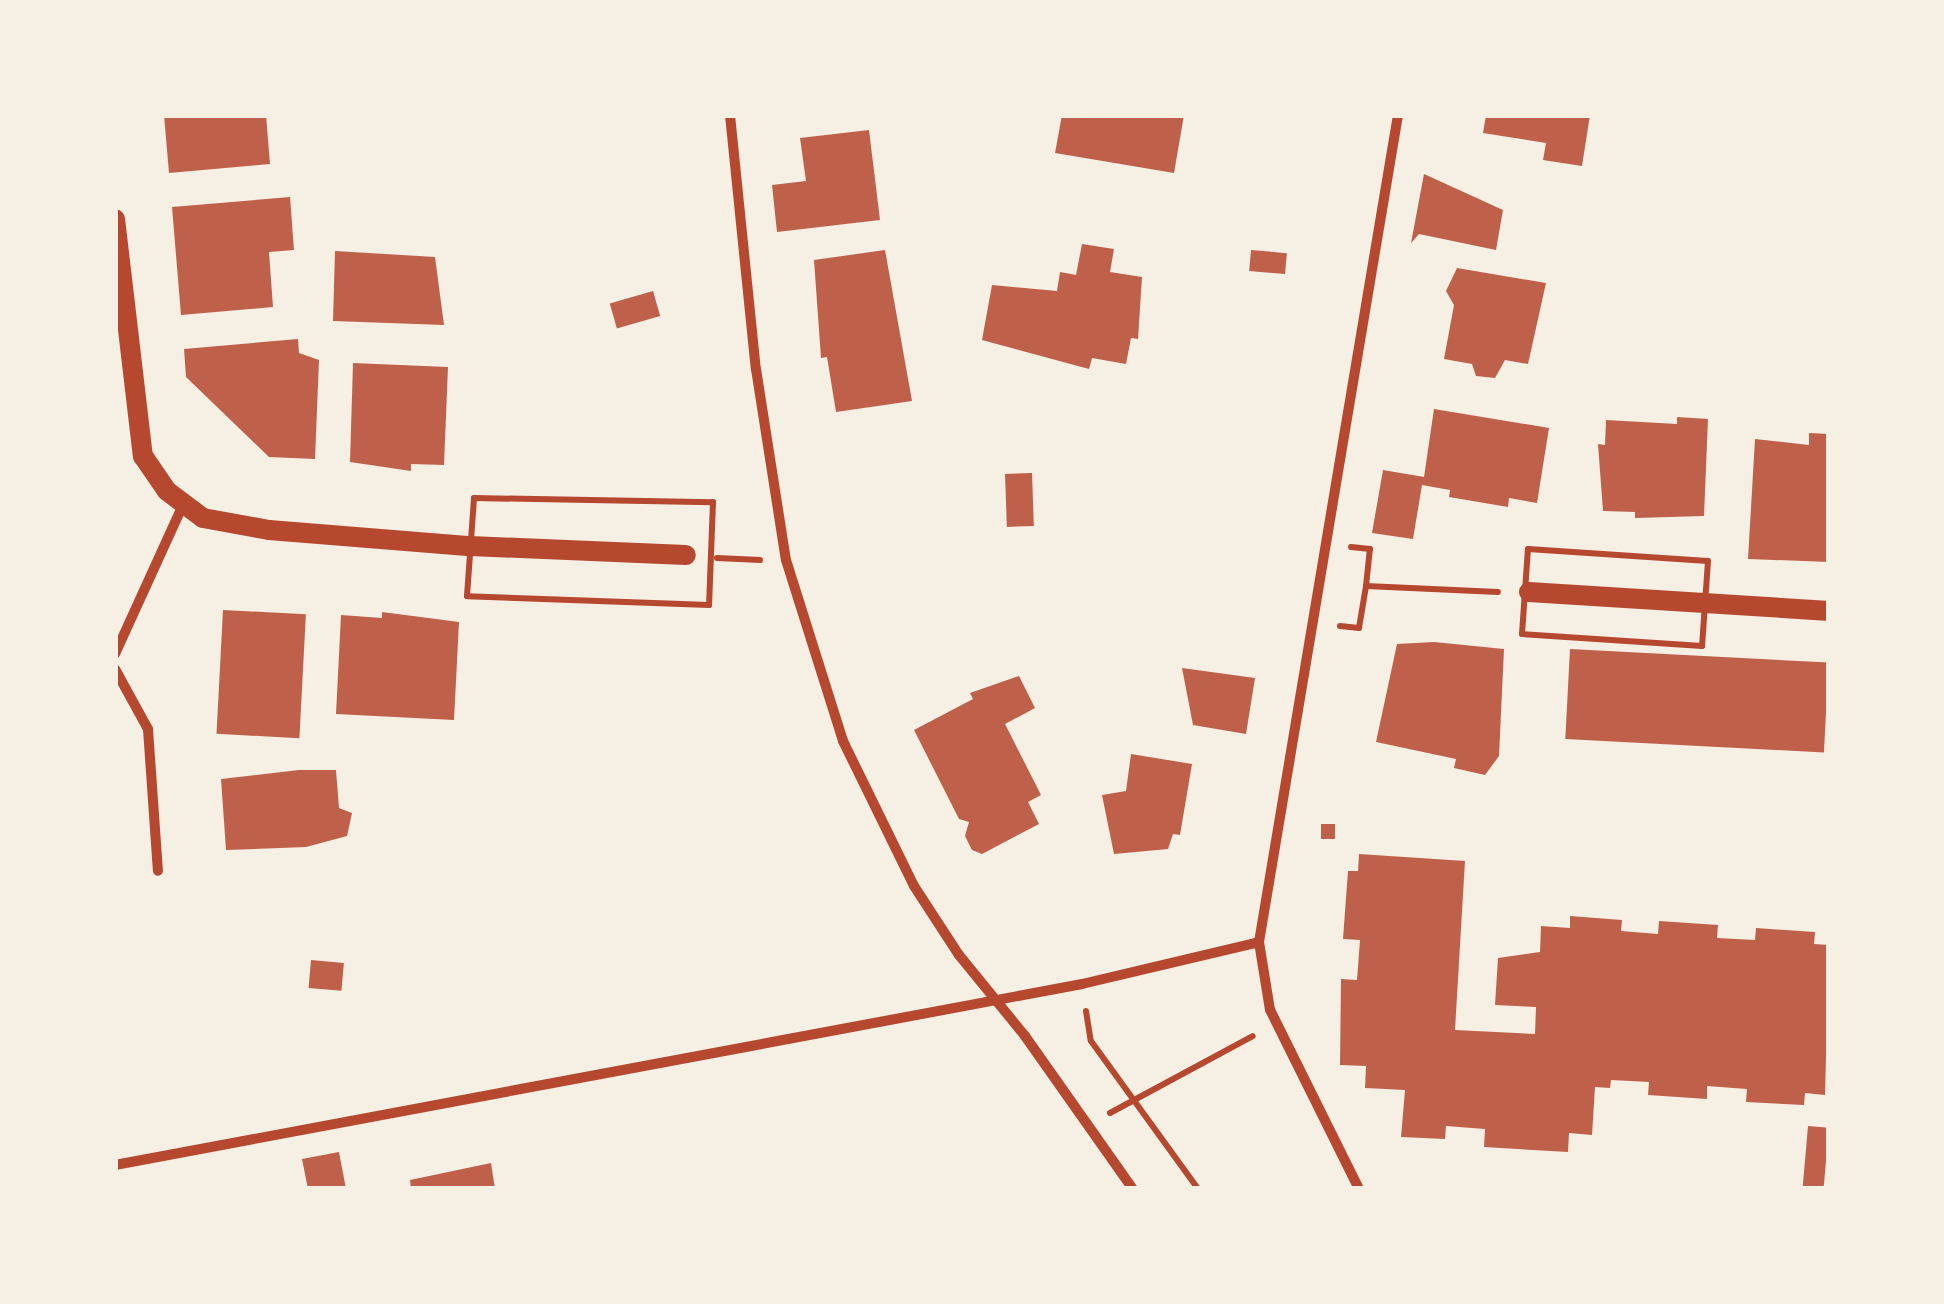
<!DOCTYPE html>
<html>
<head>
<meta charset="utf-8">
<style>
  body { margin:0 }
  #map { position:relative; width:1944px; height:1304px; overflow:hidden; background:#f6efe4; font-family:Helvetica,sans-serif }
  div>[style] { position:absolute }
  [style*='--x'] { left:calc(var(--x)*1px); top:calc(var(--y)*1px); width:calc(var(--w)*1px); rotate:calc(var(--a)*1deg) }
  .building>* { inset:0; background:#bf614a; transform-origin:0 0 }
  .path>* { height:6px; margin:-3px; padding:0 3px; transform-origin:3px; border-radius:3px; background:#b5482f }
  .minor>* { height:10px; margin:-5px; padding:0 5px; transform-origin:5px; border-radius:5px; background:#b5482f }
  .secondary>* { height:20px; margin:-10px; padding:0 10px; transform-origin:10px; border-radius:10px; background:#b5482f }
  span { translate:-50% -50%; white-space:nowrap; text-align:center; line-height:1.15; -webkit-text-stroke:10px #f6efe4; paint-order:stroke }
  .frame { position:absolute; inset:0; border:118px solid #f6efe4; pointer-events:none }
</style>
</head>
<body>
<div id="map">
  <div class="building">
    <i style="clip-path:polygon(164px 115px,266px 115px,270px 164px,169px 173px)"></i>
    <i style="clip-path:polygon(1062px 115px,1184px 115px,1174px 173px,1055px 153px)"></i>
    <i style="clip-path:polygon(1486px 115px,1590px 115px,1582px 166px,1543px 160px,1546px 143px,1483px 133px)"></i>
    <i style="clip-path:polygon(869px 130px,880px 220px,777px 232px,772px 185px,806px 181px,800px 138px)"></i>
    <i style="clip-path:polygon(1424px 174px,1503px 210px,1496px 250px,1419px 234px,1411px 243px)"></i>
    <i style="clip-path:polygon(290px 197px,294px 250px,269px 252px,273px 307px,181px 315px,172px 207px)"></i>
    <i style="clip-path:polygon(1082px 244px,1114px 249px,1110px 272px,1142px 277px,1138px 339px,1131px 338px,1126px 364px,1092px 358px,1089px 369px,982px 340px,992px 285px,1057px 291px,1060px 272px,1076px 275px)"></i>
    <i style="clip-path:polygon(885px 250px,912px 401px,836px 412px,827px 357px,821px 358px,814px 260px)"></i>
    <i style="left:1251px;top:250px;width:36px;height:21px;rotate:5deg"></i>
    <i style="clip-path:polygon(335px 251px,435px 257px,444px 325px,333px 321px)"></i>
    <i style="clip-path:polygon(1457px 268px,1546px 283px,1528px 364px,1505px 360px,1495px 378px,1476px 376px,1472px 364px,1444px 359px,1454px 305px,1446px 291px)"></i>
    <i style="left:653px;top:291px;width:26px;height:45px;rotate:74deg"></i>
    <i style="clip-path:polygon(298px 339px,299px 353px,319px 360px,315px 459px,269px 457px,186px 377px,184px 349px)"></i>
    <i style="clip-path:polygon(353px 363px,448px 367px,444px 465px,411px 464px,411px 471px,350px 462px)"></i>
    <i style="clip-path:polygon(1434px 409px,1549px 428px,1537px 503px,1509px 498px,1508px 507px,1449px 497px,1450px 490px,1422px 485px,1413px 539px,1372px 533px,1383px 470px,1424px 477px)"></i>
    <i style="clip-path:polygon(1677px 417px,1708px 419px,1704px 516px,1635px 518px,1635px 512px,1603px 511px,1598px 444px,1605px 445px,1606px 420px,1677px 424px)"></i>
    <i style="clip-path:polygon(1809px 433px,1829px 434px,1829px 562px,1748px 559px,1755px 439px,1809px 445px)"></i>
    <i style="left:1032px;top:473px;width:53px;height:27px;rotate:88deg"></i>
    <i style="left:223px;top:610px;width:83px;height:124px;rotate:3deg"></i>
    <i style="clip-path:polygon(382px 612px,459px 622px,454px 720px,336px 714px,341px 615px,382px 618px)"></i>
    <i style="clip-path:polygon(1434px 642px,1504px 649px,1499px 756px,1485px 775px,1454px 768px,1456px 759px,1376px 742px,1397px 644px)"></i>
    <i style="left:1570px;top:649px;width:259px;height:90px;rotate:3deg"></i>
    <i style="clip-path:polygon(1182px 668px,1255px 678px,1246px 734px,1193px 725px)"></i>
    <i style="clip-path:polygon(1019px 676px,1035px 708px,1005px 724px,1041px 795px,1028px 802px,1039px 824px,982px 854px,972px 850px,965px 836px,969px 822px,959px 819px,914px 730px,973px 699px,970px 693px)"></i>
    <i style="clip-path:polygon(1131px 754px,1192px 764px,1180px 835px,1173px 834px,1168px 849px,1114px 854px,1102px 795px,1126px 791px)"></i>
    <i style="clip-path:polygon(299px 770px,336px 770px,339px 808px,352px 813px,347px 836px,306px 847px,226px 850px,221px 779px)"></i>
    <i style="left:1321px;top:824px;width:14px;height:15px"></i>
    <i style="clip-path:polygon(1359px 854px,1465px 861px,1455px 1030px,1535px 1034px,1536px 1007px,1495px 1005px,1498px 958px,1540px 952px,1541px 926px,1570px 928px,1570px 916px,1622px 920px,1621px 931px,1658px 934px,1659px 921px,1718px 925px,1717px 938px,1755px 940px,1756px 928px,1815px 932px,1814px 944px,1829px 945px,1825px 1095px,1805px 1093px,1804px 1105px,1746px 1102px,1747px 1089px,1707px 1086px,1707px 1099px,1648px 1095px,1649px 1082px,1611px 1080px,1610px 1088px,1595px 1087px,1592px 1135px,1569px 1133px,1568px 1152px,1484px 1147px,1485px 1129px,1446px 1126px,1445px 1139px,1401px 1137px,1405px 1090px,1365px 1088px,1366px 1066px,1340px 1065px,1341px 979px,1357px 980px,1360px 940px,1343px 939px,1348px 871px,1358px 871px)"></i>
    <i style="left:311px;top:960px;width:33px;height:28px;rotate:5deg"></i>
    <i style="left:1808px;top:1126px;width:21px;height:63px;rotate:5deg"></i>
    <i style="clip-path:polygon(339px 1152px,346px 1189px,308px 1189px,302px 1159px)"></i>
    <i style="clip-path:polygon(491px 1163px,495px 1189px,411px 1189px,410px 1180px)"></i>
  </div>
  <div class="path">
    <i style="--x:474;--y:498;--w:239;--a:1"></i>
    <i style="--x:713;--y:502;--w:103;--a:92.2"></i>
    <i style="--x:709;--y:605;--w:242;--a:-177.9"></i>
    <i style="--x:467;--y:596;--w:98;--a:-85.9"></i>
    <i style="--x:1528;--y:549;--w:180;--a:3.8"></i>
    <i style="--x:1708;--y:561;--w:85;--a:94"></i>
    <i style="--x:1702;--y:646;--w:180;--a:-176.2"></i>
    <i style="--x:1522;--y:634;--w:85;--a:-86"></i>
    <i style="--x:717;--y:558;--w:43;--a:2.7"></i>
    <i style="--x:1366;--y:586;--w:132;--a:2.6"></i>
    <i style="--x:1340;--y:626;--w:19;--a:6"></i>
    <i style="--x:1359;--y:628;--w:43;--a:-80.5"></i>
    <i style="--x:1366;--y:586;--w:37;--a:-84"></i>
    <i style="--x:1370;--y:549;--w:19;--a:-174"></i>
    <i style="--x:1086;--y:1011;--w:30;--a:81"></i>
    <i style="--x:1091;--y:1041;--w:183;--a:54.1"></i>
    <i style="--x:1110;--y:1113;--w:162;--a:-28.3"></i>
  </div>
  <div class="minor">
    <i style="--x:730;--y:115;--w:255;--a:84.2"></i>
    <i style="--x:756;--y:369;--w:193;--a:81.1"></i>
    <i style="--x:786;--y:560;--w:190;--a:72.5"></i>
    <i style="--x:843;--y:741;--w:161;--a:63.9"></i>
    <i style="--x:914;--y:886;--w:82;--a:56.9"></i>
    <i style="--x:959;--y:955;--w:104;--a:50.8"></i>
    <i style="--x:1025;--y:1036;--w:187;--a:54.8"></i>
    <i style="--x:115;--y:654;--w:164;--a:-65.5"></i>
    <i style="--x:115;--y:669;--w:68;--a:61.2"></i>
    <i style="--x:148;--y:729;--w:142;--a:86"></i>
    <i style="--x:115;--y:1165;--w:984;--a:-10.6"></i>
    <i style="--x:1082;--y:984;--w:182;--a:-13.3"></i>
    <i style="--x:1359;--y:1189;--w:200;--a:-116.4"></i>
    <i style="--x:1270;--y:1010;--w:69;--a:-99.2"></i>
    <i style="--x:1259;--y:942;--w:839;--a:-80.46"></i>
  </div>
  <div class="secondary">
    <i style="--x:115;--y:219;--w:239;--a:83.3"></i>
    <i style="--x:143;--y:456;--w:42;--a:55.6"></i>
    <i style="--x:167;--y:491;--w:45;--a:36.9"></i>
    <i style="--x:203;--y:518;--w:67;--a:10.3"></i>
    <i style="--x:269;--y:530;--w:202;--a:4.6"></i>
    <i style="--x:470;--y:546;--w:216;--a:2.4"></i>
    <i style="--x:1529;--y:592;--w:301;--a:3.6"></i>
  </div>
  <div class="frame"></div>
</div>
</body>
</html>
